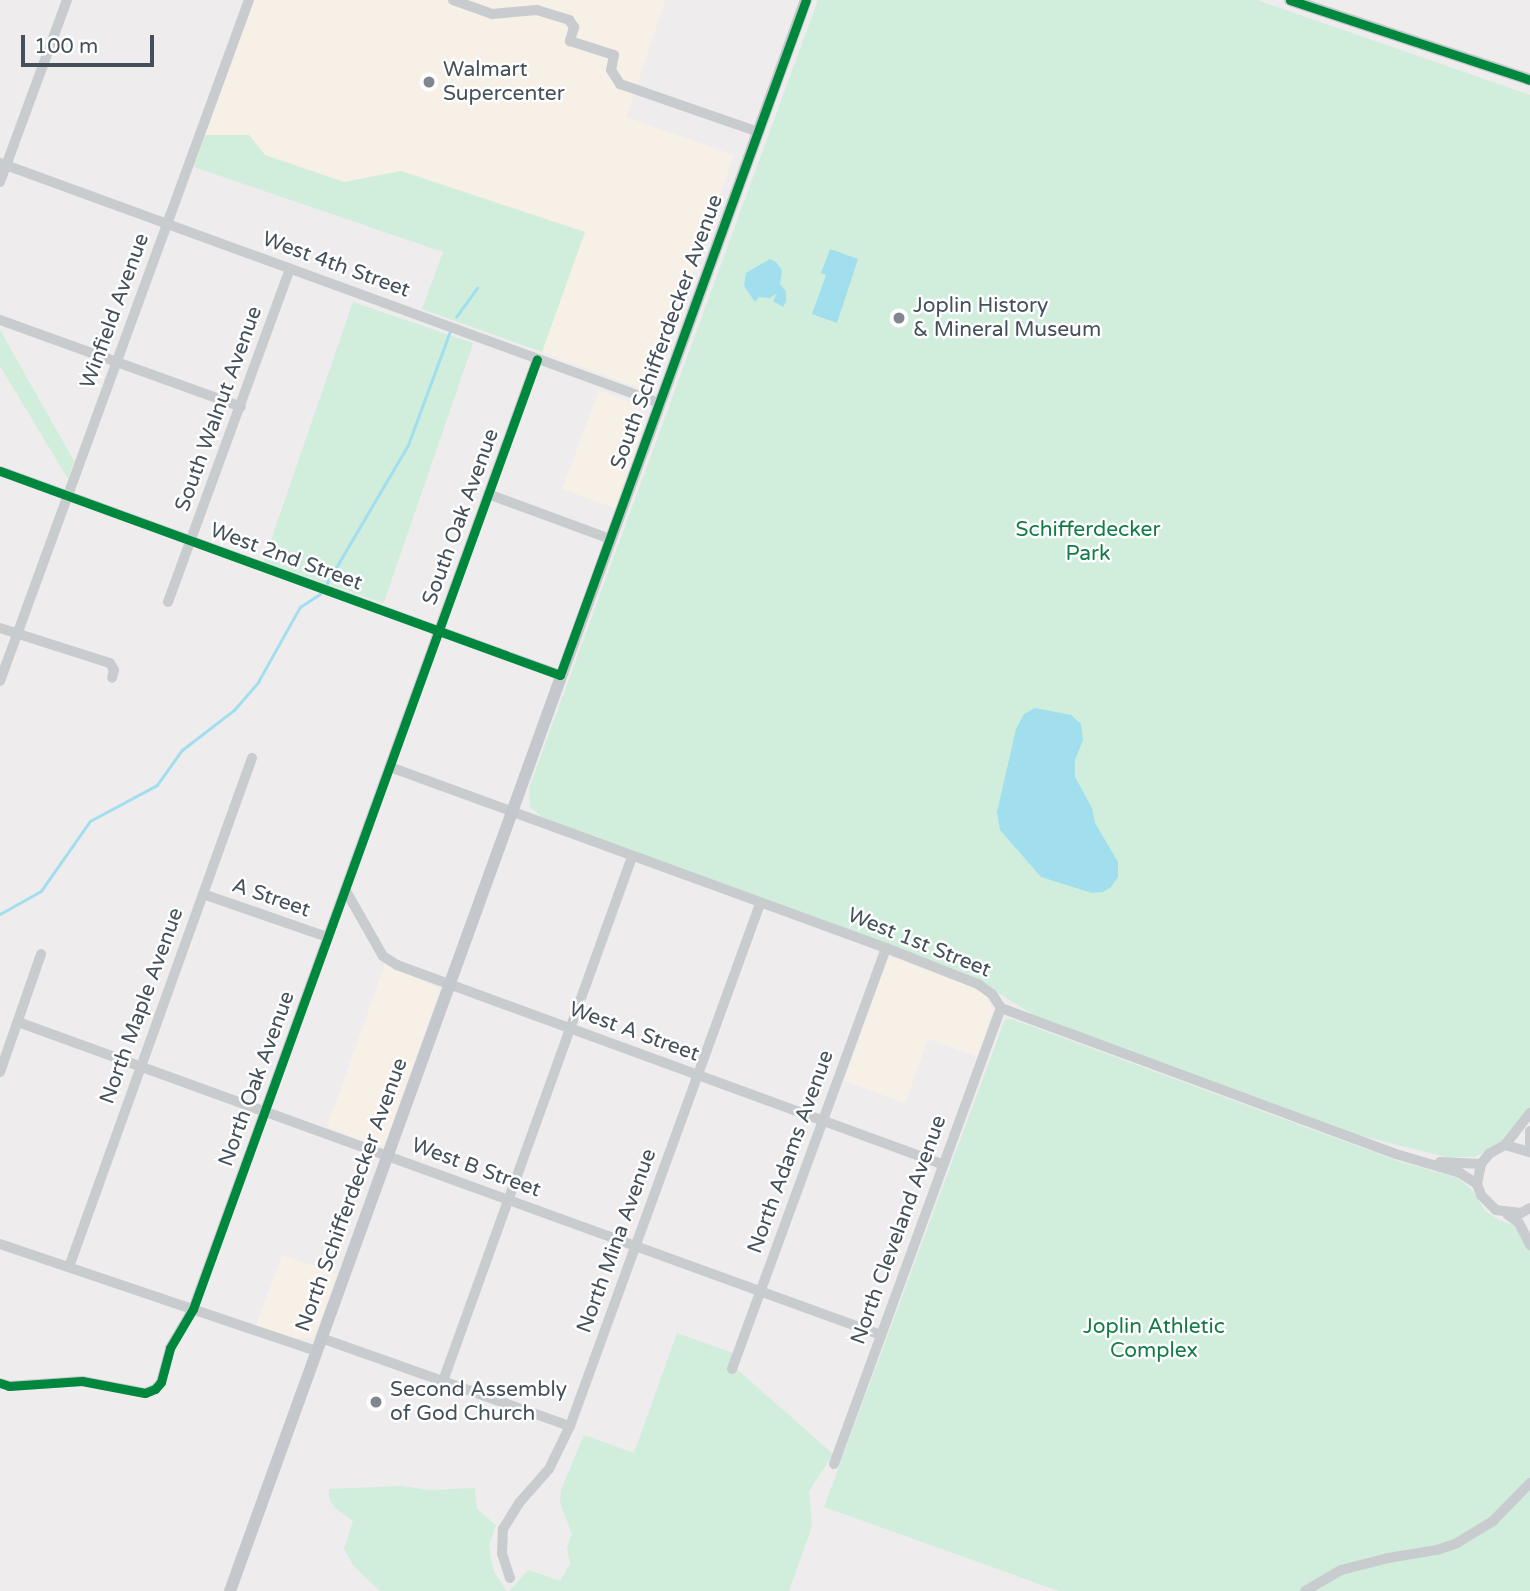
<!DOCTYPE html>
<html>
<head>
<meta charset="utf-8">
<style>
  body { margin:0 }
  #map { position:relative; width:1530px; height:1591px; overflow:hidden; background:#eeeced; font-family:"Varela Round",sans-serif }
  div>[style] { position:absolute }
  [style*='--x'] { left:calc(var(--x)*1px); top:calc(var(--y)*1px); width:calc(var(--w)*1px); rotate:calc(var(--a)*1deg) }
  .commercial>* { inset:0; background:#f6f0e7 }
  .green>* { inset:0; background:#d0eedb; transform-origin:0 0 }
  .water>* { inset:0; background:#a2dfee }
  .stream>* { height:2.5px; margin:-1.25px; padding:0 1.25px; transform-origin:1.25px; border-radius:1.25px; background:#a2dfee }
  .minor>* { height:10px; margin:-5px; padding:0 5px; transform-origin:5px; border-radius:5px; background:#c9ccce }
  .major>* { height:12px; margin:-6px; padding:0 6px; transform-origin:6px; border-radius:6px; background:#c4c8cc }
  .cycleway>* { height:9px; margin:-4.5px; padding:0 4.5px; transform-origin:4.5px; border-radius:4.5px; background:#00873e }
  .dots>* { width:19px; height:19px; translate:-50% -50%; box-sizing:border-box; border:4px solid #fff; border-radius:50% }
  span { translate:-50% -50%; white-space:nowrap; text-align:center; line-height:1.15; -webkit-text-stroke:5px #fff; paint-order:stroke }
  .poi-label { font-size:21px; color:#44505a }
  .left { translate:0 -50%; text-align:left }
  .street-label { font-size:21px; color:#44505a }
  .park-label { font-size:21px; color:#137c46 }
  .scale { position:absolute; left:21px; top:35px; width:133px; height:32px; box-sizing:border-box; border:4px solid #44505a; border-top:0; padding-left:9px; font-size:21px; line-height:24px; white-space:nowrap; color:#44505a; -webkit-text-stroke:5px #fff; paint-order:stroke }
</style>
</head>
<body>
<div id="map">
  <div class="commercial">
    <i style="clip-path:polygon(254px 0,665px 0,626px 117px,734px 155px,656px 379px,644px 386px,634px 386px,542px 352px,584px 232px,401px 171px,344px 182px,265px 155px,249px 135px,205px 135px)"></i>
    <i style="clip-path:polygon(599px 390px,634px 403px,642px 412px,645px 422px,615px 508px,562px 489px)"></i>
    <i style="clip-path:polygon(888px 958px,896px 958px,969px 986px,986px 995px,993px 1010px,978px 1057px,928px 1039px,905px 1103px,844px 1081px)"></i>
    <i style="clip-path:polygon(385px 964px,440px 989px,385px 1144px,379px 1147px,327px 1127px)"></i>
    <i style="clip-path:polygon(282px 1255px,337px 1274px,316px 1333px,310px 1338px,294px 1338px,256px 1325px)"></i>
  </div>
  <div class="green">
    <i style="clip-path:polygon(818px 0,1257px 0,1530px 95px,1530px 1108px,1522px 1124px,1505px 1140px,1475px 1157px,1446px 1157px,1346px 1132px,1037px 1017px,967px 974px,543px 818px,530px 807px,529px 788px)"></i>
    <i style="clip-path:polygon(205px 135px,249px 135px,265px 155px,344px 182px,401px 171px,585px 232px,542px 352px,422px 309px,443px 252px,194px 167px)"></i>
    <i style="left:353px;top:302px;width:127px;height:275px;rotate:19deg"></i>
    <i style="clip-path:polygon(0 330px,74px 461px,68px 479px,0 366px)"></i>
    <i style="clip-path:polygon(1005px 1019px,1012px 1019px,1398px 1161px,1458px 1178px,1472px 1190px,1485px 1211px,1499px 1220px,1530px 1231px,1530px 1591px,1059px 1591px,824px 1507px)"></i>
    <i style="clip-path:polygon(677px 1333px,733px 1353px,738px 1370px,833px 1454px,809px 1491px,812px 1526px,789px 1591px,509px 1591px,529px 1570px,560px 1581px,570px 1564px,567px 1547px,572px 1534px,560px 1503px,561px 1490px,584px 1435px,634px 1453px)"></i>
    <i style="clip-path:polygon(401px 1486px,429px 1490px,475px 1488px,477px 1509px,496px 1525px,489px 1545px,491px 1559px,494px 1572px,507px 1591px,380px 1591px,353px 1565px,344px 1549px,353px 1521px,335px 1508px,329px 1499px,329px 1489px)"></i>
  </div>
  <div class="water">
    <i style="clip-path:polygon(830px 249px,858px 259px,837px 323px,812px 314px,826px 275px,821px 273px)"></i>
    <i style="clip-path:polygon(770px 259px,776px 262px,782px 270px,780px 284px,786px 291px,786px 301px,783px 307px,773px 301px,777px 293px,770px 298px,759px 297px,755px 302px,744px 286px,746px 273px)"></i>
    <i style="clip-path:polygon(1035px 708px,1071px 715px,1081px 724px,1083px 740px,1075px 760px,1075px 777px,1092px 808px,1095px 823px,1118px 862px,1118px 877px,1111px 887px,1103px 892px,1092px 893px,1041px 877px,1000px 830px,997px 812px,1016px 729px,1024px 714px)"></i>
  </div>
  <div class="stream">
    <i style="--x:456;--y:317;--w:36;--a:-54"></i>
    <i style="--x:327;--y:583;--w:160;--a:-59.6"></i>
    <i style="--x:408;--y:445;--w:124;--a:-69.7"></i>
    <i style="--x:0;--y:914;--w:47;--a:-29.3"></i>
    <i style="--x:41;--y:891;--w:85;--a:-55"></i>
    <i style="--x:90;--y:821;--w:76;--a:-28.2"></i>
    <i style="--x:157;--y:785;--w:43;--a:-54.5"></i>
    <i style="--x:182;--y:750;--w:66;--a:-37.6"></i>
    <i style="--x:234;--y:710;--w:37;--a:-49"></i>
    <i style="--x:258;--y:682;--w:86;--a:-60.8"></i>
    <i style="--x:300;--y:607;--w:24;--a:-33"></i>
  </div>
  <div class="minor">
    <i style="--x:453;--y:0;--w:41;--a:19.7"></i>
    <i style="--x:492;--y:14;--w:45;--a:-5.1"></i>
    <i style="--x:537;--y:10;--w:34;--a:17"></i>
    <i style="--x:569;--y:20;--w:9;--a:54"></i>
    <i style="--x:574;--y:27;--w:15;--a:106"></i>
    <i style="--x:570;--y:41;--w:46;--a:17.7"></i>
    <i style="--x:614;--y:55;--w:15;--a:101"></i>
    <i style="--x:611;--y:70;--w:17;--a:57"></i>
    <i style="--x:620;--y:84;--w:147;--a:19.1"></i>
    <i style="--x:0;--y:163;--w:701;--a:20.01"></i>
    <i style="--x:0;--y:182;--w:194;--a:-69.8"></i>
    <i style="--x:0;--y:320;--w:256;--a:19.8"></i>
    <i style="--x:0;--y:471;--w:596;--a:20.02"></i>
    <i style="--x:488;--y:494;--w:130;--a:20.2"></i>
    <i style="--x:168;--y:602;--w:355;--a:-69.9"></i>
    <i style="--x:0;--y:628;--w:115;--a:17.7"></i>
    <i style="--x:110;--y:663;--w:8;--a:60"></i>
    <i style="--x:114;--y:670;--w:8;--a:104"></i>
    <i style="--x:0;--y:681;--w:725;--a:-69.92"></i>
    <i style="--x:390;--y:767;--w:528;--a:20.05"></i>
    <i style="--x:886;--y:948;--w:99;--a:21.4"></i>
    <i style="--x:978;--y:984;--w:17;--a:36"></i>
    <i style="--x:992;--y:994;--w:17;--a:57"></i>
    <i style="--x:1001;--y:1008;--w:421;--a:20.3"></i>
    <i style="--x:1396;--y:1154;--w:67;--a:16.5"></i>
    <i style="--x:1460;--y:1173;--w:20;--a:33"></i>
    <i style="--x:346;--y:891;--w:75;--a:60.4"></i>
    <i style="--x:383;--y:956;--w:17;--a:33"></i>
    <i style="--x:397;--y:965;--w:582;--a:20.08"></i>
    <i style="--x:203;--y:894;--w:131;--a:19.1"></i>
    <i style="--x:18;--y:1022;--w:918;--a:19.94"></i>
    <i style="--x:0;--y:1072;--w:125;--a:-70.8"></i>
    <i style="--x:1530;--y:1113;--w:41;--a:128"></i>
    <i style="--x:1505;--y:1145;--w:18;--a:151"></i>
    <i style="--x:1489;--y:1154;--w:13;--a:129"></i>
    <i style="--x:1481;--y:1164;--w:20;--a:101"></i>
    <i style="--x:1477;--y:1184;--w:12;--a:70"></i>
    <i style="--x:1481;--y:1195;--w:21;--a:45"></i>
    <i style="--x:1496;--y:1210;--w:25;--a:7"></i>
    <i style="--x:1521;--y:1213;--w:10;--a:-29"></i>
    <i style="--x:1530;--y:1131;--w:16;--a:90"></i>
    <i style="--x:1505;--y:1145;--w:26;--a:16"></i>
    <i style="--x:1440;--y:1162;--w:41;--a:2.8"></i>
    <i style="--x:1507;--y:1214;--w:15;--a:37"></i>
    <i style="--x:1519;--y:1223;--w:25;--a:63"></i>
    <i style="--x:0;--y:1244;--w:334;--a:18.7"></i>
    <i style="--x:69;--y:1267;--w:541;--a:-70.23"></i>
    <i style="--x:321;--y:1338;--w:264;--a:19.5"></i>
    <i style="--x:732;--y:1369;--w:448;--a:-69.9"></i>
    <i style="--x:443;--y:1381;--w:557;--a:-70.17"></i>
    <i style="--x:0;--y:1383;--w:9;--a:18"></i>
    <i style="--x:9;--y:1386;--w:73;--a:-3.9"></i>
    <i style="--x:82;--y:1381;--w:64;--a:10.8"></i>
    <i style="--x:145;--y:1393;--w:11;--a:-22"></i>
    <i style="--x:155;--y:1389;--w:9;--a:-49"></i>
    <i style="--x:161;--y:1382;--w:35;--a:-75"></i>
    <i style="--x:170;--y:1348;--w:45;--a:-59.5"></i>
    <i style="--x:193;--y:1309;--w:1010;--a:-70.09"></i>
    <i style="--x:834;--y:1464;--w:486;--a:-69.9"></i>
    <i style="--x:510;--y:1578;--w:25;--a:-108"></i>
    <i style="--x:502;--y:1554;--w:25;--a:-88"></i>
    <i style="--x:503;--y:1529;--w:31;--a:-58"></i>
    <i style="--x:519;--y:1503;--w:45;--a:-48.6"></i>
    <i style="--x:549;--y:1469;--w:48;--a:-64"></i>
    <i style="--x:570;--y:1426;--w:556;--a:-70"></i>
    <i style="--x:1305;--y:1591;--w:42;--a:-30.3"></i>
    <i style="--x:1341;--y:1570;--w:49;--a:-14.3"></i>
    <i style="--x:1388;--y:1558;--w:50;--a:-9.3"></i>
    <i style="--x:1437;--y:1550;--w:21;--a:-19"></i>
    <i style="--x:1457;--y:1543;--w:42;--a:-31.4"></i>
    <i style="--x:1493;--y:1521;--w:53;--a:-45.8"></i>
  </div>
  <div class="major">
    <i style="--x:1290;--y:0;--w:253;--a:18.4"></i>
    <i style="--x:230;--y:1591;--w:1692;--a:-70.1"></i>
  </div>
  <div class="cycleway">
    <i style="--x:1290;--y:0;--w:253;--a:18.4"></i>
    <i style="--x:0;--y:471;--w:596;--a:20.02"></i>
    <i style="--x:560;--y:675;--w:718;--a:-69.98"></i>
    <i style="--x:0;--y:1383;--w:9;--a:18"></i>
    <i style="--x:9;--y:1386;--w:73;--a:-3.9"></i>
    <i style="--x:82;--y:1381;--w:64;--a:10.8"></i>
    <i style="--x:145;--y:1393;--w:11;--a:-22"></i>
    <i style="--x:155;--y:1389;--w:9;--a:-49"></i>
    <i style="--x:161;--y:1382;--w:35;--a:-75"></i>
    <i style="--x:170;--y:1348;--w:45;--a:-59.5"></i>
    <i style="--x:193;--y:1309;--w:1010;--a:-70.09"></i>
  </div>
  <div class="dots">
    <i style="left:429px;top:82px;background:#80878d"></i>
    <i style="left:899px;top:318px;background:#80878d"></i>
    <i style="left:376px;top:1402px;background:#80878d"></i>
  </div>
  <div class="poi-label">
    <span class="left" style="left:443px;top:82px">Walmart<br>Supercenter</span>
    <span class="left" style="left:913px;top:318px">Joplin History<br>&amp; Mineral Museum</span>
    <span class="left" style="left:390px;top:1402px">Second Assembly<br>of God Church</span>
  </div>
  <div class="street-label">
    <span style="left:336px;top:265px;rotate:20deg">West 4th Street</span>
    <span style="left:115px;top:311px;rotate:-70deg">Winfield Avenue</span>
    <span style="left:667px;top:332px;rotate:-70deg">South Schifferdecker Avenue</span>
    <span style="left:219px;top:409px;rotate:-70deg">South Walnut Avenue</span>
    <span style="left:461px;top:517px;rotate:-70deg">South Oak Avenue</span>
    <span style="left:286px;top:557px;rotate:20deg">West 2nd Street</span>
    <span style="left:271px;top:898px;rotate:19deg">A Street</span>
    <span style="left:919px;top:943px;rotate:22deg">West 1st Street</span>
    <span style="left:142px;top:1006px;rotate:-70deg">North Maple Avenue</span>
    <span style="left:634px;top:1032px;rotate:20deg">West A Street</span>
    <span style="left:257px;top:1079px;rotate:-70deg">North Oak Avenue</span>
    <span style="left:791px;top:1152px;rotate:-70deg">North Adams Avenue</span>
    <span style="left:476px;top:1168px;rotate:20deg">West B Street</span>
    <span style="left:352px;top:1195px;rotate:-70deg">North Schifferdecker Avenue</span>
    <span style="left:899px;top:1230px;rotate:-70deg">North Cleveland Avenue</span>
    <span style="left:617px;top:1241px;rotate:-70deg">North Mina Avenue</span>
  </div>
  <div class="park-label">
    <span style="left:1088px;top:542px">Schifferdecker<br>Park</span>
    <span style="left:1154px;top:1339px">Joplin Athletic<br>Complex</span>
  </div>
  <div class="scale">100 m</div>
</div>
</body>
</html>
